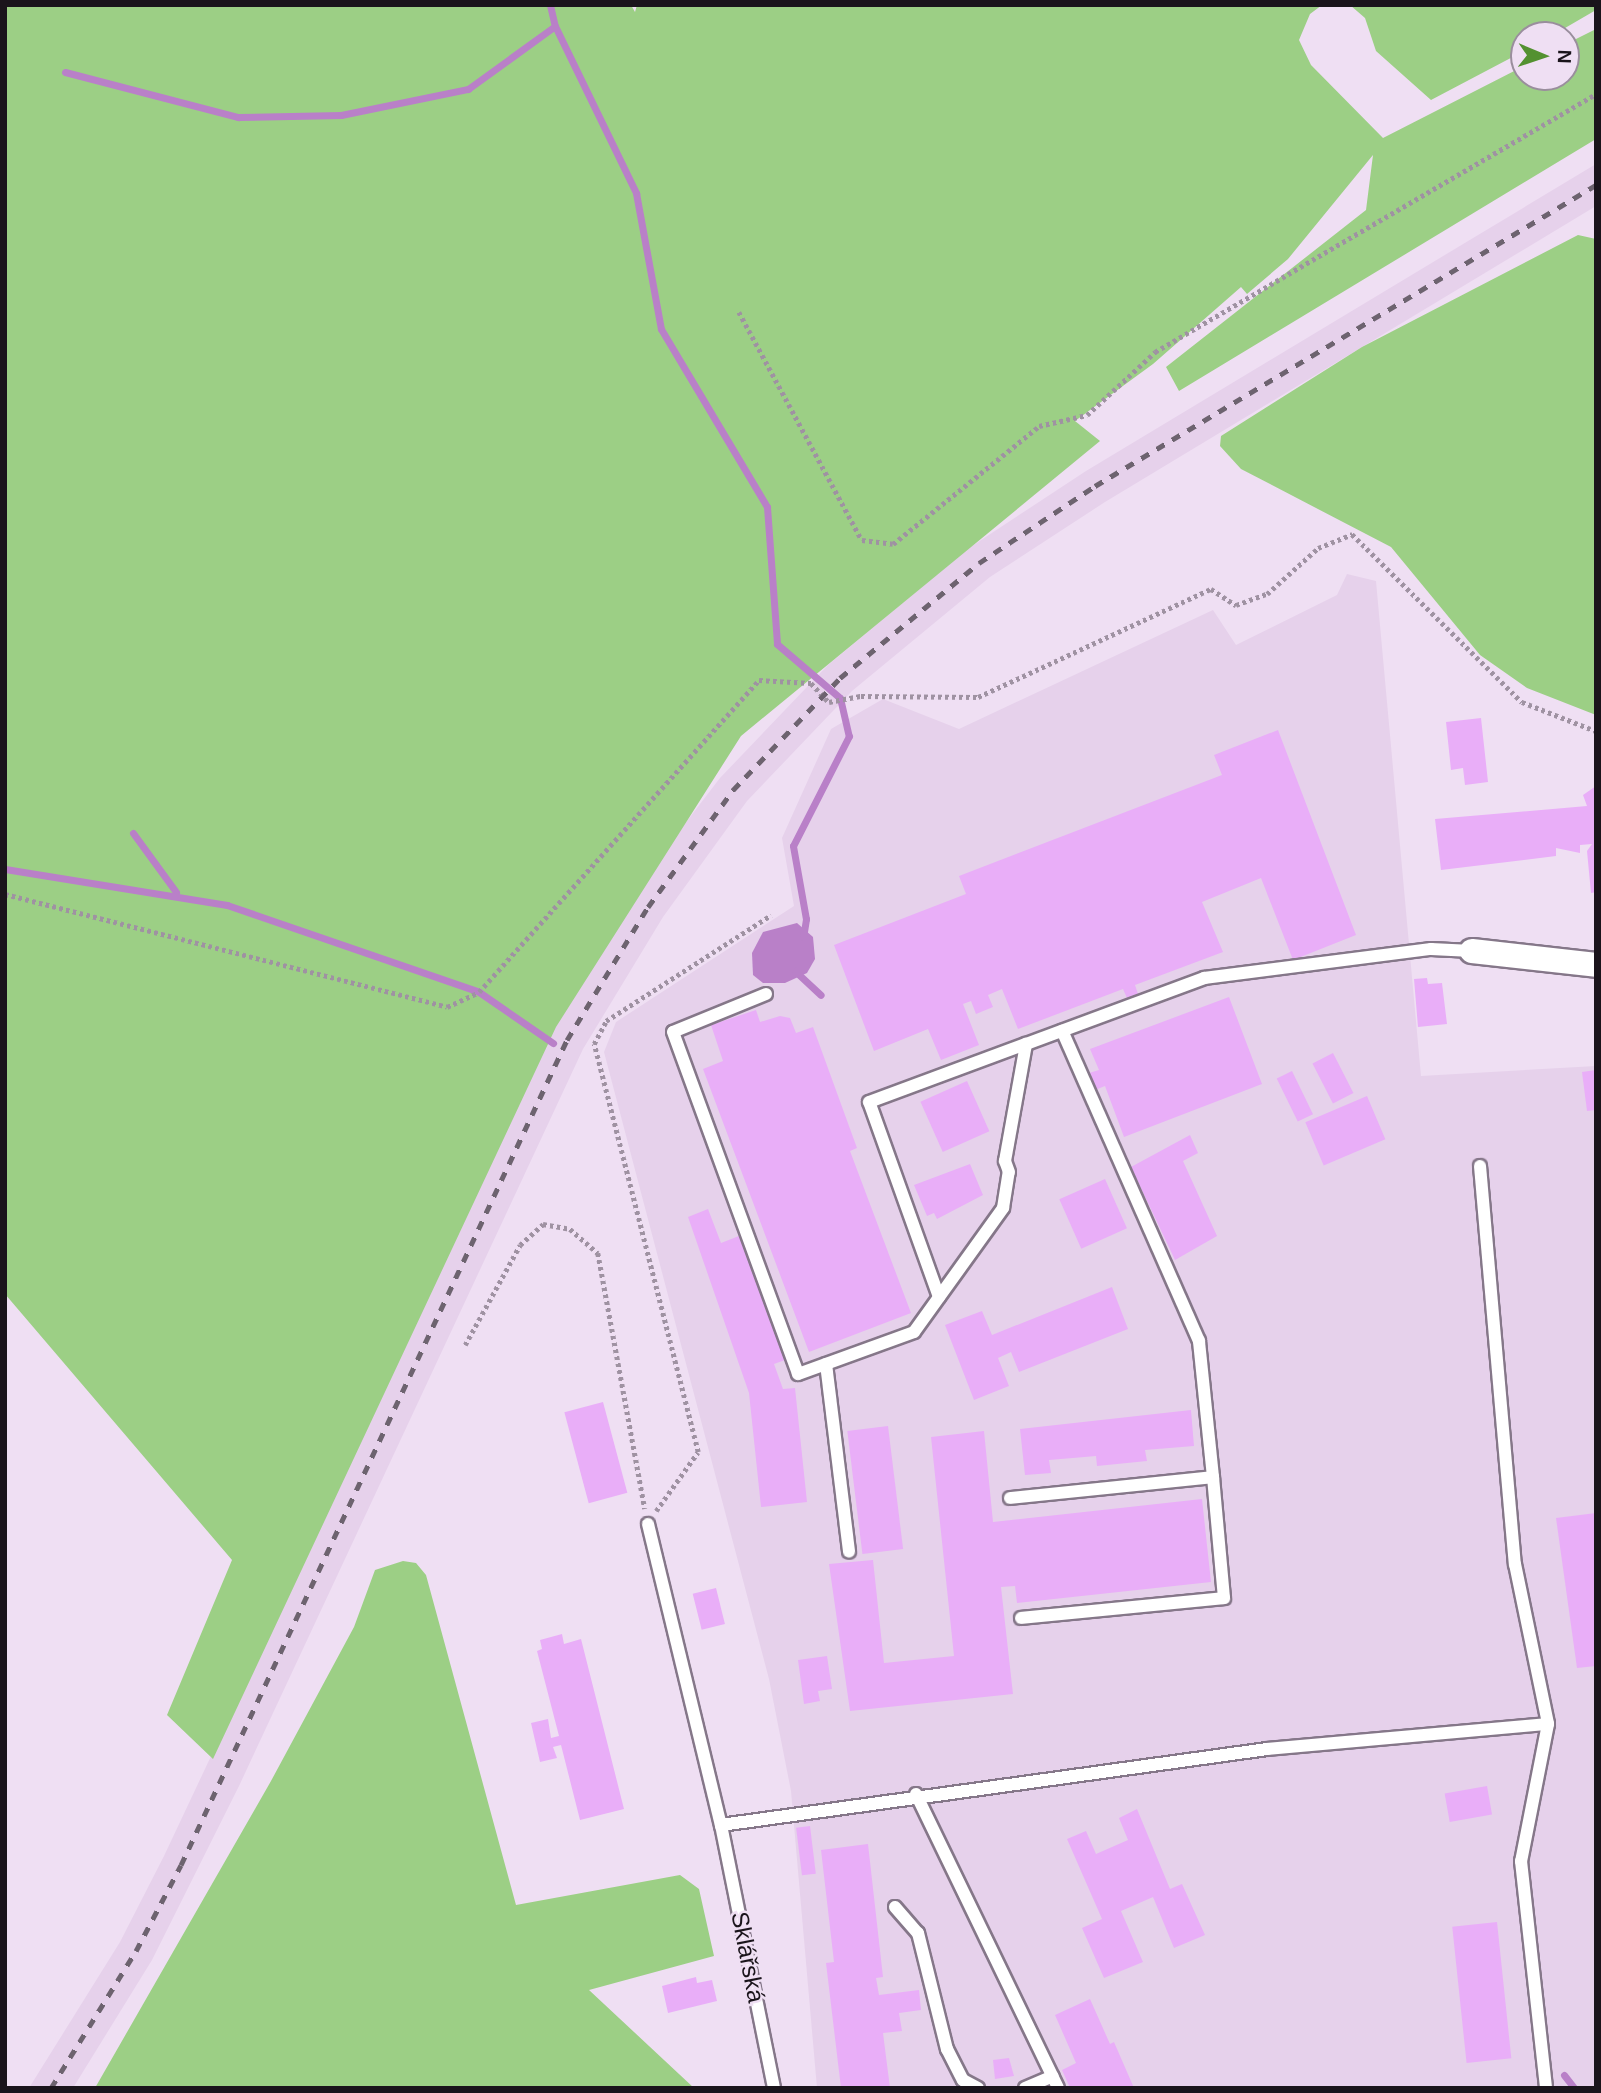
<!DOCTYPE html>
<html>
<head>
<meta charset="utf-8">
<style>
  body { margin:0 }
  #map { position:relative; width:1601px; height:2093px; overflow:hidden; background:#efdff3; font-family:Helvetica,sans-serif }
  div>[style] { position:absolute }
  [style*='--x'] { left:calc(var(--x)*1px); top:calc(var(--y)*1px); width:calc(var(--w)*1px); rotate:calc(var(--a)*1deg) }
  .built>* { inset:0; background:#e6d1eb }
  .green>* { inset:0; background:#9ccf85 }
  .water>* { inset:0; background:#b980c8 }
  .stream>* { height:7px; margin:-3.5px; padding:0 3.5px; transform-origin:3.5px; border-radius:3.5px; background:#b980c8 }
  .building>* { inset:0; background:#e9aef8; transform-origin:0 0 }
  .path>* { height:4.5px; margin-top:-2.25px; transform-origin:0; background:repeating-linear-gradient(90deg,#9f92a2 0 3.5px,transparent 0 7px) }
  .roads { filter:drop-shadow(2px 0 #857789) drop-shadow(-2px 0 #857789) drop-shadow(0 2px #857789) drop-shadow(0 -2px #857789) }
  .lane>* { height:12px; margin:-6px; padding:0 6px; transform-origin:6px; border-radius:6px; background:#fff }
  .street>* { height:24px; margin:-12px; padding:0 12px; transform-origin:12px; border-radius:12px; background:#fff }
  .rail>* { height:5px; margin-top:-2.5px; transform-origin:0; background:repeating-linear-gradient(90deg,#6d636f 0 9px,transparent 0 18px) }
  span { translate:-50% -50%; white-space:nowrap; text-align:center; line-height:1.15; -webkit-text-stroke:5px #efdff3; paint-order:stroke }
  .street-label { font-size:24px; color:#1a141b }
  .frame { position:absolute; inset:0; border:7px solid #1a141b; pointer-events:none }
  .north { position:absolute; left:1510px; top:21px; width:70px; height:70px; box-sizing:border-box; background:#efdff3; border:2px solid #9a8e9d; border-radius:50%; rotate:92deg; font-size:19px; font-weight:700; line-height:28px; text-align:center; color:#1a141b }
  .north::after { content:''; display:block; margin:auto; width:24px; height:32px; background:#539130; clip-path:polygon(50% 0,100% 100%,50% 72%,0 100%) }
</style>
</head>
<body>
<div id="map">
  <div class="built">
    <i style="clip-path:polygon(1596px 164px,1596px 206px,1105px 502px,990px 577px,852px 691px,747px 801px,663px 917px,583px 1049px,239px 1786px,152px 1960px,73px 2088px,29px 2088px,120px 1942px,164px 1856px,552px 1032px,677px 834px,720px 778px,828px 665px,969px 548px,1086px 471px)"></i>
    <i style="clip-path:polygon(1347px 574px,1376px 581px,1421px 1076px,1596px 1066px,1596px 2088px,817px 2088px,791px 1791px,769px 1679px,604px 1052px,616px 1022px,794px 906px,782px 838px,831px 729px,883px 699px,959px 729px,1213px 610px,1236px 645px,1337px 595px)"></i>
  </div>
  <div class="green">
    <i style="clip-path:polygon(5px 5px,631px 5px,635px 12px,637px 5px,1322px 5px,1310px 14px,1299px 40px,1311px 65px,1383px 138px,1524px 66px,1524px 77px,1566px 77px,1566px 44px,1596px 29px,1596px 139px,1179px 391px,1166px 367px,1366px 210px,1373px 155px,1288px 259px,1247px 294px,1241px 287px,1153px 364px,1075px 421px,1100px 441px,741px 736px,556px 1027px,213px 1759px,167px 1715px,232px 1560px,5px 1294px)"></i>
    <i style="clip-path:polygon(1350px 5px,1596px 5px,1596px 10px,1553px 35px,1524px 35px,1524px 51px,1431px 100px,1376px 51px,1365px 18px)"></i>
    <i style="clip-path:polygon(1578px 235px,1596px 239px,1596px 715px,1527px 688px,1480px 655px,1391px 547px,1241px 469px,1220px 446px,1221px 436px,1362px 347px)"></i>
    <i style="clip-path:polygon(403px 1561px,416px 1563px,426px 1575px,516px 1905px,680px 1875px,699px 1889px,714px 1956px,589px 1990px,694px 2088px,95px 2088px,271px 1781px,354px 1627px,375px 1570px)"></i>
  </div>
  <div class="water">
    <i style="clip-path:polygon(797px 923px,813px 937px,815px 959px,807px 973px,785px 983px,763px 983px,753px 975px,752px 953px,763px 932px)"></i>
  </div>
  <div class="stream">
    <i style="--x:550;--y:5;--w:22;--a:77"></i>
    <i style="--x:555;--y:26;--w:186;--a:64.1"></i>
    <i style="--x:636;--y:193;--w:138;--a:79.6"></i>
    <i style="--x:661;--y:329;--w:207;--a:59.2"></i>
    <i style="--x:767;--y:507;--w:137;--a:85.8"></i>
    <i style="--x:777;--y:644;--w:83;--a:40.6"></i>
    <i style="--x:840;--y:698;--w:39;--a:77"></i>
    <i style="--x:849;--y:736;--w:123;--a:117"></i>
    <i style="--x:793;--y:846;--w:74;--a:79.9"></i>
    <i style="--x:806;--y:919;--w:18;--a:99"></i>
    <i style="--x:65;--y:72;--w:179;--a:14.6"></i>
    <i style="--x:238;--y:117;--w:103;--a:-1.1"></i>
    <i style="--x:341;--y:115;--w:130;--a:-11.6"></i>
    <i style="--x:468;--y:89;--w:107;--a:-35.9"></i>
    <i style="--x:133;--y:833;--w:73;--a:53.9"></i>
    <i style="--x:5;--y:869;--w:225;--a:9.2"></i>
    <i style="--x:227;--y:905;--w:267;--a:19"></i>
    <i style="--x:479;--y:992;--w:90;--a:34.6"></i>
    <i style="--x:795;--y:971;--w:35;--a:43"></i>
    <i style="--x:1564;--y:2075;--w:16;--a:52"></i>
  </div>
  <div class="building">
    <i style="clip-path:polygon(1481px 718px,1488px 782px,1465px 785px,1463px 768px,1451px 770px,1446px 722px)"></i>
    <i style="clip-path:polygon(1278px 730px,1356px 935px,1293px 960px,1261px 878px,1202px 902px,1223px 952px,1135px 985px,1138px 994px,1127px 998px,1123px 989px,1018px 1029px,1002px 989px,988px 995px,993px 1007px,976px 1014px,971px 1001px,963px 1004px,979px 1045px,941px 1060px,928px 1029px,874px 1051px,834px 945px,966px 894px,959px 876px,1222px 775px,1214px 755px)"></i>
    <i style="clip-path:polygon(1596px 786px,1596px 892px,1591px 893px,1587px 851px,1592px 844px,1580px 845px,1580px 853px,1556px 848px,1556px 856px,1441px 870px,1435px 819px,1587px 806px,1583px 795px)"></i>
    <i style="clip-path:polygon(1427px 978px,1428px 984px,1442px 983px,1447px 1024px,1418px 1027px,1414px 979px)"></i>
    <i style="clip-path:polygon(1229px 997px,1262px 1084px,1124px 1137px,1105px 1086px,1095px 1090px,1089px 1073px,1099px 1070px,1090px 1049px)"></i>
    <i style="clip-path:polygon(756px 1010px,760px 1022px,780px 1016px,790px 1018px,796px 1033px,813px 1027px,857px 1148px,850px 1151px,911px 1313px,809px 1352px,703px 1069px,723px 1061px,711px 1025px)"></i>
    <i style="left:1333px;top:1053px;width:45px;height:23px;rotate:63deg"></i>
    <i style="clip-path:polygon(1596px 1070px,1596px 1110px,1587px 1111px,1582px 1072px)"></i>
    <i style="left:1292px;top:1071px;width:48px;height:17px;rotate:64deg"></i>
    <i style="left:967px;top:1081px;width:55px;height:51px;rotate:66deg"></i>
    <i style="left:1367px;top:1096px;width:47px;height:67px;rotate:67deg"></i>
    <i style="clip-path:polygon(1190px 1135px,1198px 1153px,1183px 1161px,1217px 1236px,1175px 1260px,1131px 1167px)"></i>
    <i style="clip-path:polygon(970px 1164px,983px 1195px,937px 1219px,934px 1213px,927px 1216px,914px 1185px)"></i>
    <i style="left:1105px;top:1179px;width:54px;height:50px;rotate:66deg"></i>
    <i style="clip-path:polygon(708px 1209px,721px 1243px,739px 1236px,785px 1360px,774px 1364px,783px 1389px,795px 1388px,807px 1502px,761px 1507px,749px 1393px,688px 1217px)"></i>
    <i style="clip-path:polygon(1112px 1287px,1128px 1329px,1019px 1372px,1011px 1352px,998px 1358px,1009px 1386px,974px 1400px,945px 1325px,982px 1311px,992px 1335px)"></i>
    <i style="left:603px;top:1402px;width:94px;height:40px;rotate:75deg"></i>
    <i style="clip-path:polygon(1191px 1410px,1194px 1446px,1145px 1450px,1147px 1461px,1097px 1466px,1096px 1456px,1049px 1460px,1051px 1473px,1025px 1475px,1020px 1429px)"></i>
    <i style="left:888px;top:1426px;width:124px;height:41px;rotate:83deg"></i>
    <i style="clip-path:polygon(984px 1431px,993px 1522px,1202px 1499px,1211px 1582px,1017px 1603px,1015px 1586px,1001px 1587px,1013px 1694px,850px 1711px,829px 1564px,873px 1560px,884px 1663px,954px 1656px,931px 1437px)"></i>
    <i style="clip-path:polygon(1596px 1513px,1596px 1666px,1577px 1668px,1556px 1518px)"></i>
    <i style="left:716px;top:1588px;width:37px;height:24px;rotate:76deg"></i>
    <i style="clip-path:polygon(562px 1634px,564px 1644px,581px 1639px,624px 1809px,580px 1820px,561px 1745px,553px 1747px,557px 1758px,540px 1762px,531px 1723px,548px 1719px,551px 1738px,559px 1736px,537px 1651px,542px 1649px,540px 1640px)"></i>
    <i style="clip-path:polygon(827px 1656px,832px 1689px,818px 1691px,820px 1701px,804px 1704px,798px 1660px)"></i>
    <i style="left:1487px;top:1786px;width:29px;height:43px;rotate:80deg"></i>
    <i style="clip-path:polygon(1137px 1809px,1170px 1889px,1182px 1884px,1205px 1935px,1174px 1948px,1153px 1897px,1121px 1911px,1143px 1962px,1104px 1978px,1082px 1928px,1102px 1919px,1067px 1839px,1086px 1831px,1096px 1854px,1128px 1840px,1119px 1818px)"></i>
    <i style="left:810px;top:1826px;width:48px;height:14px;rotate:83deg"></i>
    <i style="clip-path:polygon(868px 1844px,883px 1977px,876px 1978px,879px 1995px,919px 1990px,921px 2010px,899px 2013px,902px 2031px,883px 2033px,890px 2088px,841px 2088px,826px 1963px,834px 1962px,821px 1850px)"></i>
    <i style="left:1497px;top:1922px;width:137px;height:45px;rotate:84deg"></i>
    <i style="clip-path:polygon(696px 1977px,697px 1983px,712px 1980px,717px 2001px,668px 2013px,662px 1986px)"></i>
    <i style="clip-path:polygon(1090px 1999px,1110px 2044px,1114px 2042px,1134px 2088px,1070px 2088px,1062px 2070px,1076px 2063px,1055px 2015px)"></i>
    <i style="clip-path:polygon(1009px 2058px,1014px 2076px,995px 2079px,993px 2060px)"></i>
  </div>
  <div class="path">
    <i style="--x:739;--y:312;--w:259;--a:61.7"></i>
    <i style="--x:862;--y:540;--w:31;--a:7"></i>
    <i style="--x:893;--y:544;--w:188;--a:-38.9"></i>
    <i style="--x:1039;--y:426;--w:49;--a:-12.9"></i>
    <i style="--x:1087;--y:415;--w:93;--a:-42.8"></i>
    <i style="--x:1155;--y:352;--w:511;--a:-30.33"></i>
    <i style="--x:5;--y:894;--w:456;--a:14.3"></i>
    <i style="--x:447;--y:1007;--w:35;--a:-25"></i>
    <i style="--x:479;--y:992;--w:419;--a:-48.1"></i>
    <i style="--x:759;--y:680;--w:52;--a:3.3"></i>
    <i style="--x:811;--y:683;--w:26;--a:47"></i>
    <i style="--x:829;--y:702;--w:33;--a:-11"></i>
    <i style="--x:861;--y:696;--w:117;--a:0.5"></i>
    <i style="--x:978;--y:697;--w:257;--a:-24.9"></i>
    <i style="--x:1211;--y:589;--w:30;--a:33"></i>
    <i style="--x:1236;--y:605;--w:33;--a:-20"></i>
    <i style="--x:1267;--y:594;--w:69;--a:-42"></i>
    <i style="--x:1318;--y:548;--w:37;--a:-22"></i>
    <i style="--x:1352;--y:534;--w:239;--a:44.7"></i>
    <i style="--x:1522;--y:702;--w:79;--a:21.4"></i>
    <i style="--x:465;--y:1345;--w:114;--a:-61.2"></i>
    <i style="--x:520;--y:1245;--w:31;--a:-42"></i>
    <i style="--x:543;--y:1224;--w:27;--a:10"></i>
    <i style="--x:570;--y:1229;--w:37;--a:41"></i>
    <i style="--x:598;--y:1253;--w:260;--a:79.6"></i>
    <i style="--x:656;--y:1511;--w:72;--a:-54.6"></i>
    <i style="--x:698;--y:1452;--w:421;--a:-104.3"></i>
    <i style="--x:594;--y:1044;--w:26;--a:-62"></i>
    <i style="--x:606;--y:1021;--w:196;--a:-32.7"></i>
  </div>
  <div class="roads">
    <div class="lane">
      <i style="--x:766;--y:994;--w:100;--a:157.8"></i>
      <i style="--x:673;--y:1032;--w:364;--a:69.9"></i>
      <i style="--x:798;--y:1374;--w:123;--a:-19.9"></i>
      <i style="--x:914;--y:1332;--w:153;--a:-54.3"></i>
      <i style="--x:1003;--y:1208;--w:36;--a:-81"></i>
      <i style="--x:1009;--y:1172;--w:12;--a:-110"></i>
      <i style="--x:1005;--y:1161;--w:119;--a:-79.8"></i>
      <i style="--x:1026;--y:1044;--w:190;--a:-20.3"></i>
      <i style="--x:1204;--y:978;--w:229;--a:-7.3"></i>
      <i style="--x:1431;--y:949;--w:41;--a:2.8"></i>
      <i style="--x:1480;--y:1166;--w:400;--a:85"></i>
      <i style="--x:1515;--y:1564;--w:163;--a:78.3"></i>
      <i style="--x:1548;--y:1724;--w:140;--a:101.1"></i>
      <i style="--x:1521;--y:1861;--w:228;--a:83.7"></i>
      <i style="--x:939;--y:1297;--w:207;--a:-109.7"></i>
      <i style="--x:869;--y:1102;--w:167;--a:-20.3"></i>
      <i style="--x:826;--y:1364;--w:189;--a:83"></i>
      <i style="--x:1010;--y:1498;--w:204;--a:-5.9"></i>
      <i style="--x:1213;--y:1477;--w:137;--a:-95.9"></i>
      <i style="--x:1199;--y:1341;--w:339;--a:-113.8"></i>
      <i style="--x:648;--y:1524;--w:310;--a:76.4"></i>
      <i style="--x:721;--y:1825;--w:268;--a:78.6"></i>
      <i style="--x:1021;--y:1618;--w:204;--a:-5.6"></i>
      <i style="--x:1224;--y:1598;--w:121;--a:-95.2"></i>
      <i style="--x:916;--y:1794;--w:326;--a:64.2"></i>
      <i style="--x:721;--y:1825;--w:551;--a:-7.92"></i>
      <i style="--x:1267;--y:1749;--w:282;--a:-5.1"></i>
      <i style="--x:895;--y:1907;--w:35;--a:49"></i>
      <i style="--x:918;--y:1933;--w:120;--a:76"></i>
      <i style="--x:947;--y:2049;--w:35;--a:63"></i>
      <i style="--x:963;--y:2080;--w:17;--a:28"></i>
      <i style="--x:1025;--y:2088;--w:30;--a:-23"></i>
    </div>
    <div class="street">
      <i style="--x:1472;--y:951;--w:125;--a:6.4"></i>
    </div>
  </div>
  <div class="rail">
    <i style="--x:51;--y:2088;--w:161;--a:-58.2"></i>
    <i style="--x:136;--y:1951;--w:97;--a:-62.4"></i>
    <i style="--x:181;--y:1865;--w:911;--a:-64.93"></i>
    <i style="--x:567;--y:1040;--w:156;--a:-58.7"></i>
    <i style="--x:648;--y:907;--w:145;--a:-54"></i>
    <i style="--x:733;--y:790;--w:155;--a:-46.3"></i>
    <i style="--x:840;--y:678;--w:180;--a:-39.6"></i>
    <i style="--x:979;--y:563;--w:139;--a:-33.6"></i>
    <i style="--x:1095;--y:486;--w:584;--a:-31"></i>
  </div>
  <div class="street-label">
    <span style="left:748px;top:1957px;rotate:79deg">Sklářská</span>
  </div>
  <div class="frame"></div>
  <div class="north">N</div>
</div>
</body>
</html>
